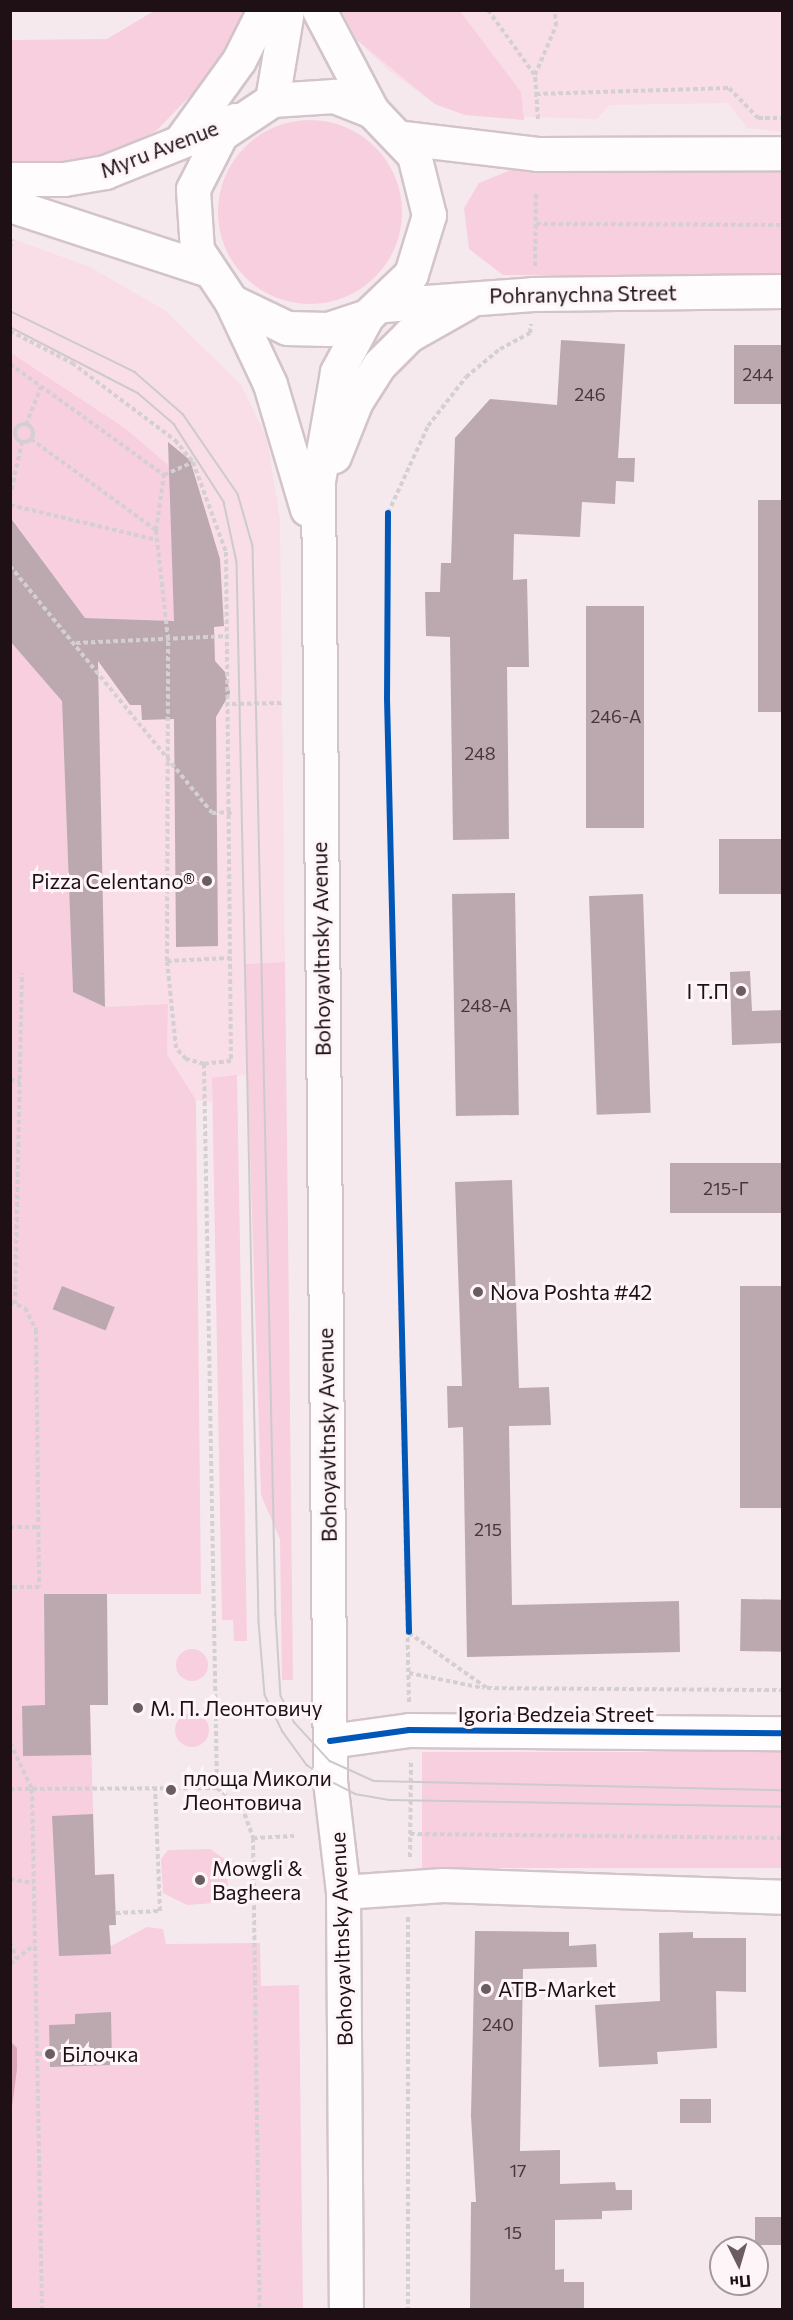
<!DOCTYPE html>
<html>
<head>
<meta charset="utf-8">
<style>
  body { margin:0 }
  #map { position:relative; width:793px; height:2320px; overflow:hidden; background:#f6e9ed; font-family:Commissioner,sans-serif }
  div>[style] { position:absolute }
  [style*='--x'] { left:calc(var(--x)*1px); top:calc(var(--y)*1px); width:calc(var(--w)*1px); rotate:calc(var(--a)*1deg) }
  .built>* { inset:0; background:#f9dde7 }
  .green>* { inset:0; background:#f7cfde; transform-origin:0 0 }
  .round { border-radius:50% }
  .water>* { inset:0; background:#dca6bb }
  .building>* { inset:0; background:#bca9b0; transform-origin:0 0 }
  .path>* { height:4px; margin-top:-2px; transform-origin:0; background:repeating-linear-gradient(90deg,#d4d0d2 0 4.5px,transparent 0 7.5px) }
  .path>.ring { margin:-2px; padding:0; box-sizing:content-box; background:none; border:4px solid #d4d0d2; border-radius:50% }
  .roads { filter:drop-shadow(2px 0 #d2c4c9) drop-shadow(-2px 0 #d2c4c9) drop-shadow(0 2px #d2c4c9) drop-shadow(0 -2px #d2c4c9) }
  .secondary>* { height:33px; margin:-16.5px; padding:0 16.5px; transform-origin:16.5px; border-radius:16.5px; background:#fefcfc }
  .tram>* { height:1.5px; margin:-0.75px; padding:0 0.75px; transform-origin:0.75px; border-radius:0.75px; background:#cdcacb }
  .cycleway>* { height:6px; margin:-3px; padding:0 3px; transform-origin:3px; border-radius:3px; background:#0057b8 }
  .dots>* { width:16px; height:16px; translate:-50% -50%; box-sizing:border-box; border:3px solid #fef5f8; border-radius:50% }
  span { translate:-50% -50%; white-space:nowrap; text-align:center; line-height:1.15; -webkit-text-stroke:6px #fef5f8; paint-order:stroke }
  .number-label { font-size:18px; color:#46363c }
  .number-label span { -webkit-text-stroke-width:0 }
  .street-label { font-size:21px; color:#1e1015 }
  .poi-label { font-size:21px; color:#1e1015 }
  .right { translate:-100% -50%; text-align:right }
  .left { translate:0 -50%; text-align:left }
  .frame { position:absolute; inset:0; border:12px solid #1e1015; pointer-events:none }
  .north { position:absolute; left:709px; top:2236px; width:60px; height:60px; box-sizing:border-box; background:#fef5f8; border:2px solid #a4999d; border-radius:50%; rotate:175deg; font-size:16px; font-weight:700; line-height:24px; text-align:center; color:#1e1015 }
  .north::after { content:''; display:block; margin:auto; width:21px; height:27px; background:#6a5c61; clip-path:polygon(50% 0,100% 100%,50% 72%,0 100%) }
</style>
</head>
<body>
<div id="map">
  <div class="built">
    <i style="clip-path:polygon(342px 11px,782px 11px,782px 132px,747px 128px,728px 103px,610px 105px,597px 119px,465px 115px,435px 104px,387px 69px,357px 40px)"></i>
    <i style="clip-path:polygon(10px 238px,90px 267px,166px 311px,241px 385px,267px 438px,280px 520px,285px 962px,244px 964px,246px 1075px,213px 1078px,212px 1102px,196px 1100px,167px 1054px,168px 1004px,105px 1007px,73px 992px,11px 641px)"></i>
  </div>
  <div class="green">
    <i style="clip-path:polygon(154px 11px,246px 11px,224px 61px,156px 131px,104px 156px,56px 166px,11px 164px,10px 40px,107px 39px)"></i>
    <i style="clip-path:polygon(342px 11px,460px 11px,521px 92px,524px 120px,465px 115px,435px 104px,357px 40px)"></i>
    <i class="round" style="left:218px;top:120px;width:184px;height:184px"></i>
    <i style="clip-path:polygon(518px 167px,782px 169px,782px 276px,503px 275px,469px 249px,464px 208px,479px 183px)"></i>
    <i style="clip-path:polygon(11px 353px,126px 429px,169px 466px,181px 452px,194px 474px,169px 487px,175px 629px,157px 620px,85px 618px,11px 517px)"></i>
    <i style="clip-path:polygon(10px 641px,62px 701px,73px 992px,105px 1007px,168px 1004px,167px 1054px,196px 1100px,201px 1594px,107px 1594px,108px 1705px,90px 1705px,95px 1875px,114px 1874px,116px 1925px,109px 1926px,111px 1946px,147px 1927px,163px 1929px,166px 1944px,260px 1943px,261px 1986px,299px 1985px,303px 2309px,11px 2309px)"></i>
    <i style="clip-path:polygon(285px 962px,293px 1680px,282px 1680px,280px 1539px,261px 1495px,244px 964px)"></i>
    <i style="clip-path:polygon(237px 1075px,247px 1641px,234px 1641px,233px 1620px,222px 1620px,212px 1078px)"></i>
    <i class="round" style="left:176px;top:1649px;width:32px;height:32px"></i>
    <i class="round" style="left:175px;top:1713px;width:34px;height:34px"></i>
    <i style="left:422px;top:1752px;width:360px;height:116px"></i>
    <i style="clip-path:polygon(210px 1849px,226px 1860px,228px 1888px,215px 1903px,187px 1905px,163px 1893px,161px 1859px,168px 1850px)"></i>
  </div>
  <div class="water">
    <i style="clip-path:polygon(11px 2042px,17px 2048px,17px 2069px,11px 2114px)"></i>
  </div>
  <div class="building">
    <i style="clip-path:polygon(561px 340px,625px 344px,618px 458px,635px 458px,634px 482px,616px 481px,615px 504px,582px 502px,580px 537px,514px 534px,513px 580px,527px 579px,529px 667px,507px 667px,509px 839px,453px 840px,450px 637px,426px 636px,425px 592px,440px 592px,441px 563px,451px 563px,455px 438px,490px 399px,557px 405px)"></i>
    <i style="left:734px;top:345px;width:49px;height:59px"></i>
    <i style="clip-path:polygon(168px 442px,190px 460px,220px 559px,224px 626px,214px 627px,215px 661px,225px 672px,230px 693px,216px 717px,218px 946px,176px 947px,174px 719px,142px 720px,141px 705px,130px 705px,98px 661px,105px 1007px,73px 992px,62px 701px,10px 641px,10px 517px,85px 618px,174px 621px)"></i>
    <i style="left:783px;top:500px;width:212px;height:25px;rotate:90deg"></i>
    <i style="left:586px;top:606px;width:58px;height:222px"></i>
    <i style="left:783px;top:839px;width:55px;height:64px;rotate:90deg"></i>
    <i style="left:515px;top:893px;width:222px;height:63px;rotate:89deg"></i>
    <i style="left:643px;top:894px;width:219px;height:54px;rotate:88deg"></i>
    <i style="clip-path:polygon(750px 971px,752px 1011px,783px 1010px,783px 1043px,732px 1045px,730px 972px)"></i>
    <i style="left:783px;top:1163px;width:50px;height:113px;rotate:90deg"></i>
    <i style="clip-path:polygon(512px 1180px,519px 1388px,549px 1387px,551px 1425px,509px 1426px,512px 1605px,679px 1601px,680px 1652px,467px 1657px,463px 1427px,448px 1428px,447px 1386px,462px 1386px,455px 1182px)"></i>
    <i style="left:62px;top:1286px;width:57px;height:25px;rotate:22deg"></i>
    <i style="left:740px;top:1286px;width:43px;height:222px"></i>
    <i style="clip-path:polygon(44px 1594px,107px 1594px,108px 1705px,90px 1705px,91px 1755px,23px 1756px,22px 1706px,45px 1705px)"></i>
    <i style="left:741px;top:1599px;width:42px;height:52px;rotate:1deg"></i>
    <i style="clip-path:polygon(93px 1814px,95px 1875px,114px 1874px,116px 1925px,109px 1925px,111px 1954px,59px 1956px,52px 1816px)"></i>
    <i style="clip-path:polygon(475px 1931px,569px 1932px,569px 1946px,596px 1944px,597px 1967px,523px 1969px,520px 2151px,560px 2150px,560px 2184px,615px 2182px,616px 2190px,632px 2190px,632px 2210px,602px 2211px,602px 2219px,555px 2220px,555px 2270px,564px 2269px,564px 2282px,584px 2282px,584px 2308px,470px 2310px,471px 2202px,476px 2202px,471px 2116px)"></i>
    <i style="clip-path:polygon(693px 1932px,693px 1938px,746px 1938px,746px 1992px,716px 1991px,717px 2048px,657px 2052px,658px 2064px,599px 2067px,595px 2005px,660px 2001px,659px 1933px)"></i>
    <i style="clip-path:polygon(111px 2012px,112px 2065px,50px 2067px,49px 2025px,75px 2024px,75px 2014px)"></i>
    <i style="left:680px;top:2099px;width:31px;height:24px"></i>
    <i style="left:783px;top:2217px;width:28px;height:28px;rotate:90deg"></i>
  </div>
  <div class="path">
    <i style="--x:488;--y:10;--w:79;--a:54.3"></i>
    <i style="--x:536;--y:94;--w:193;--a:-1.8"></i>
    <i style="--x:729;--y:88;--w:42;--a:46"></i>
    <i style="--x:758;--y:118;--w:24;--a:0"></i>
    <i style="--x:538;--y:119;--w:44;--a:-93.9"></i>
    <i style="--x:535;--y:75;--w:53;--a:-66.8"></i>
    <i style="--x:556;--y:26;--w:16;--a:-94"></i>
    <i style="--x:536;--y:224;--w:246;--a:0.2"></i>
    <i style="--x:10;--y:248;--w:9;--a:-77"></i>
    <i style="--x:535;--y:266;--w:74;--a:-89.2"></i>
    <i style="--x:10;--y:331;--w:70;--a:27.3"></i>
    <i style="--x:72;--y:363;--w:129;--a:36.8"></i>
    <i style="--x:175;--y:440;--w:28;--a:51"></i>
    <i style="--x:193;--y:462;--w:96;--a:69.9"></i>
    <i style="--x:226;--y:552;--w:509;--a:89.44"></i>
    <i style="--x:231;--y:1061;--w:27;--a:174"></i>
    <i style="--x:204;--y:1064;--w:19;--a:-164"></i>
    <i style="--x:186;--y:1059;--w:15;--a:-132"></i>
    <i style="--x:176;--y:1048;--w:87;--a:-95.9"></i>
    <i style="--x:167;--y:961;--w:322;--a:-89.8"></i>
    <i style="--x:168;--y:639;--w:110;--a:-96.3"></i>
    <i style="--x:156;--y:530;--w:56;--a:-81.7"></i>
    <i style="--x:10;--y:364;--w:190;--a:35.8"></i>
    <i class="ring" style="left:15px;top:424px;width:14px;height:14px"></i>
    <i style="--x:26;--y:425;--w:41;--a:-68.5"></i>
    <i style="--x:31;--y:439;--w:155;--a:36.1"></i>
    <i style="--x:164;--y:475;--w:32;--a:-24"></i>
    <i style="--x:10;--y:497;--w:56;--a:-77.7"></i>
    <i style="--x:10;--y:505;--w:151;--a:13.4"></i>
    <i style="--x:10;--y:566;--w:319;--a:50.7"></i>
    <i style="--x:212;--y:813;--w:21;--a:-3"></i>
    <i style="--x:76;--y:643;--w:152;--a:-2.6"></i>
    <i style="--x:232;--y:704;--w:50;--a:-1.1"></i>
    <i style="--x:167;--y:961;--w:64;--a:-2.7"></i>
    <i style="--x:204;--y:1064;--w:724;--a:88.97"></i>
    <i style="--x:217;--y:1788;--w:31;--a:37"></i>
    <i style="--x:242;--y:1807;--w:33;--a:70"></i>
    <i style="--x:253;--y:1838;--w:472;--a:89.2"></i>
    <i style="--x:10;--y:1080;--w:10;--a:6"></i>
    <i style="--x:10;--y:1302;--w:16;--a:22"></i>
    <i style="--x:25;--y:1308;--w:25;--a:63"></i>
    <i style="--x:36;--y:1330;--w:257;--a:89.3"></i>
    <i style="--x:39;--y:1587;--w:29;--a:180"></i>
    <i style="--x:15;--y:1304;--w:331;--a:-88.8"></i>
    <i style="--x:10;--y:1527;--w:28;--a:0"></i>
    <i style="--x:409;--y:1633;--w:95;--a:35.2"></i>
    <i style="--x:487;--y:1688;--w:295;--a:0.4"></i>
    <i style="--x:409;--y:1673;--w:76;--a:11.5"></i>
    <i style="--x:409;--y:1702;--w:1004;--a:-91.26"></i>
    <i style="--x:387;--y:698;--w:185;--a:-89.7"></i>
    <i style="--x:388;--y:513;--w:96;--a:-65.3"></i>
    <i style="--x:428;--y:426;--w:62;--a:-52.2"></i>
    <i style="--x:466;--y:377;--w:44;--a:-39.5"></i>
    <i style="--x:500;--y:349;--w:34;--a:-28"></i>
    <i style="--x:530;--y:333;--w:9;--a:-84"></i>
    <i style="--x:10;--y:1743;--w:51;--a:64.4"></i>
    <i style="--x:32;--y:1789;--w:521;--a:88.9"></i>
    <i style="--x:10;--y:1789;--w:207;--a:-0.3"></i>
    <i style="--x:410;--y:1834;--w:372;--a:0.6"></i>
    <i style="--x:253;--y:1838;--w:41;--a:-2.8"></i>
    <i style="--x:410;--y:1857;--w:97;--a:-89.4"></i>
    <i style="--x:10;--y:1879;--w:23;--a:10"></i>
    <i style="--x:116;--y:1913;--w:44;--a:-2.6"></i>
    <i style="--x:160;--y:1911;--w:123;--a:-92.3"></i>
    <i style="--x:408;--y:1917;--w:393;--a:90"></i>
    <i style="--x:10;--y:1942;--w:18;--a:68"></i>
    <i style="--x:10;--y:1964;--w:31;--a:-38"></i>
    <i style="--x:39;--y:2054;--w:11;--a:0"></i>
  </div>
  <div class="roads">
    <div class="secondary">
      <i style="--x:319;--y:10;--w:114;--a:62.3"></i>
      <i style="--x:372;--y:111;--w:61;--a:46.3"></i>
      <i style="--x:414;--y:155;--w:62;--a:76"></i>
      <i style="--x:429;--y:215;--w:62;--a:107"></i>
      <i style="--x:411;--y:274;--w:61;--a:136.3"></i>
      <i style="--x:367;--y:316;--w:64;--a:118.2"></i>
      <i style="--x:337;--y:372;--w:111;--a:99.9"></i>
      <i style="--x:318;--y:481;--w:1300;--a:89.47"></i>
      <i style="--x:330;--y:1781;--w:112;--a:83.3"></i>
      <i style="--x:343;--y:1892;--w:418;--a:89.6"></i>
      <i style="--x:272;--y:100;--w:91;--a:-80.5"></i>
      <i style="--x:403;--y:138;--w:135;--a:6.8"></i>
      <i style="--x:537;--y:154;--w:245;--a:-0.2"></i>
      <i style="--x:182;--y:139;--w:97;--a:-54.2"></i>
      <i style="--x:239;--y:60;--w:56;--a:-63.4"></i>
      <i style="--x:10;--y:179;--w:54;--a:0"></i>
      <i style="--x:64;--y:179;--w:42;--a:-9.7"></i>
      <i style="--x:105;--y:172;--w:140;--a:-21.8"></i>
      <i style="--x:10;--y:205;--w:206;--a:18.1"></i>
      <i style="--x:231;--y:301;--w:62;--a:25.7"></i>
      <i style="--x:287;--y:328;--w:41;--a:1.4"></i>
      <i style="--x:328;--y:329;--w:41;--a:-18.4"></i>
      <i style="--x:384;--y:305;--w:149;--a:-4.2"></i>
      <i style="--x:533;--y:294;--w:249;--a:-0.7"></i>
      <i style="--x:334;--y:456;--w:59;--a:-68.2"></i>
      <i style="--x:356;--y:401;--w:43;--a:-57.4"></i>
      <i style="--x:379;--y:365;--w:42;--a:-45"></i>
      <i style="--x:409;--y:335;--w:65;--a:-29.3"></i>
      <i style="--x:307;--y:509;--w:130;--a:-106.5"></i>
      <i style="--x:270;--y:384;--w:92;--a:-115.2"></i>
      <i style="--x:231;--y:301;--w:61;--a:-123.7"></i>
      <i style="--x:197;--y:250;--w:61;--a:-93.8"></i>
      <i style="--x:193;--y:189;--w:62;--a:-63"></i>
      <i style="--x:221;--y:134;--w:61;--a:-33.7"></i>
      <i style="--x:272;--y:100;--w:62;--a:-3.7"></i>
      <i style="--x:334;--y:96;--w:41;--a:21.5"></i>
      <i style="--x:330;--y:1741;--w:80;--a:-7.9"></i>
      <i style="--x:409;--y:1730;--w:373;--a:0.5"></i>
      <i style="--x:343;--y:1892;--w:100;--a:-4"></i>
      <i style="--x:443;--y:1885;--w:339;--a:2"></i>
    </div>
  </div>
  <div class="tram">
    <i style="--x:10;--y:311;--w:139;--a:26"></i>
    <i style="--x:135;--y:372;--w:64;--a:41.2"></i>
    <i style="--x:183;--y:414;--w:97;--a:55.5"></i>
    <i style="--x:238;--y:494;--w:54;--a:73.9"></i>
    <i style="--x:253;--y:546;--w:1069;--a:88.77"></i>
    <i style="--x:276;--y:1615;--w:81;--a:86.5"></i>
    <i style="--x:281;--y:1696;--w:30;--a:63"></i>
    <i style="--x:295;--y:1723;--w:52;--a:47.4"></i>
    <i style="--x:330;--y:1761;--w:48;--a:24.4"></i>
    <i style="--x:374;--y:1781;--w:408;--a:1.3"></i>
    <i style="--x:10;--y:327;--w:144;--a:27.3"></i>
    <i style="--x:138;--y:393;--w:48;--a:40.7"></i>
    <i style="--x:174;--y:424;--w:93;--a:57.3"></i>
    <i style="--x:224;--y:502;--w:61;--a:77.8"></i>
    <i style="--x:237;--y:562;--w:1060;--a:88.81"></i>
    <i style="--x:259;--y:1622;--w:73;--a:85.3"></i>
    <i style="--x:265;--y:1695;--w:41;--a:64.1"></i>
    <i style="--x:283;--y:1732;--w:41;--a:54"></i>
    <i style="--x:307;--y:1765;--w:28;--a:35"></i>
    <i style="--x:330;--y:1781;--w:28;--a:27"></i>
    <i style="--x:355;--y:1794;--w:36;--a:10"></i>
    <i style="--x:390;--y:1800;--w:392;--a:1"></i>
  </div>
  <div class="cycleway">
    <i style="--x:388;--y:513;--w:185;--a:90.3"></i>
    <i style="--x:387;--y:698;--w:934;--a:88.65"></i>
    <i style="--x:330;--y:1741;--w:80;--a:-7.9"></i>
    <i style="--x:409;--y:1730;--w:373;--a:0.5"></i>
  </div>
  <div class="dots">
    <i style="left:207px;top:881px;background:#6a5c61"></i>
    <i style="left:741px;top:991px;background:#6a5c61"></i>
    <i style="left:478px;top:1292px;background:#6a5c61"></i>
    <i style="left:138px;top:1708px;background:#6a5c61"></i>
    <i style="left:171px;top:1790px;background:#6a5c61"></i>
    <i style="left:200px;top:1880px;background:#6a5c61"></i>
    <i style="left:486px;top:1989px;background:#6a5c61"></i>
    <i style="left:50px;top:2054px;background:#6a5c61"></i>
  </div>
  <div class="number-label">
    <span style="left:758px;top:374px">244</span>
    <span style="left:590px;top:394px">246</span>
    <span style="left:616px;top:716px">246-А</span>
    <span style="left:480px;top:753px">248</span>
    <span style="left:486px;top:1005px">248-А</span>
    <span style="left:726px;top:1188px">215-Г</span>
    <span style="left:488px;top:1529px">215</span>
    <span style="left:498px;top:2024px">240</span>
    <span style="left:518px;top:2170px">17</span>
    <span style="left:513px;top:2232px">15</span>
  </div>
  <div class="street-label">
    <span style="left:159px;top:149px;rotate:-21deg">Myru Avenue</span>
    <span style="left:583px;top:294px;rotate:-1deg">Pohranychna Street</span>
    <span style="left:321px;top:949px;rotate:-91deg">Bohoyavltnsky Avenue</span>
    <span style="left:327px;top:1435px;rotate:-91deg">Bohoyavltnsky Avenue</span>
    <span style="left:556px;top:1714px">Igoria Bedzeia Street</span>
    <span style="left:341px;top:1939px;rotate:-92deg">Bohoyavltnsky Avenue</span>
  </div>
  <div class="poi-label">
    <span class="right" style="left:195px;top:881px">Pizza Celentano®</span>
    <span class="right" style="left:729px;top:991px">І Т.П</span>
    <span class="left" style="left:490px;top:1292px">Nova Poshta #42</span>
    <span class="left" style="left:150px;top:1708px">М. П. Леонтовичу</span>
    <span class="left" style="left:183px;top:1790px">площа Миколи<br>Леонтовича</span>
    <span class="left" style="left:212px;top:1880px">Mowgli &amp;<br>Bagheera</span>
    <span class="left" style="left:498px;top:1989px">ATB-Market</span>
    <span class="left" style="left:62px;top:2054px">Білочка</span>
  </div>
  <div class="frame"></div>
  <div class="north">Пн</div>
</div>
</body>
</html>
